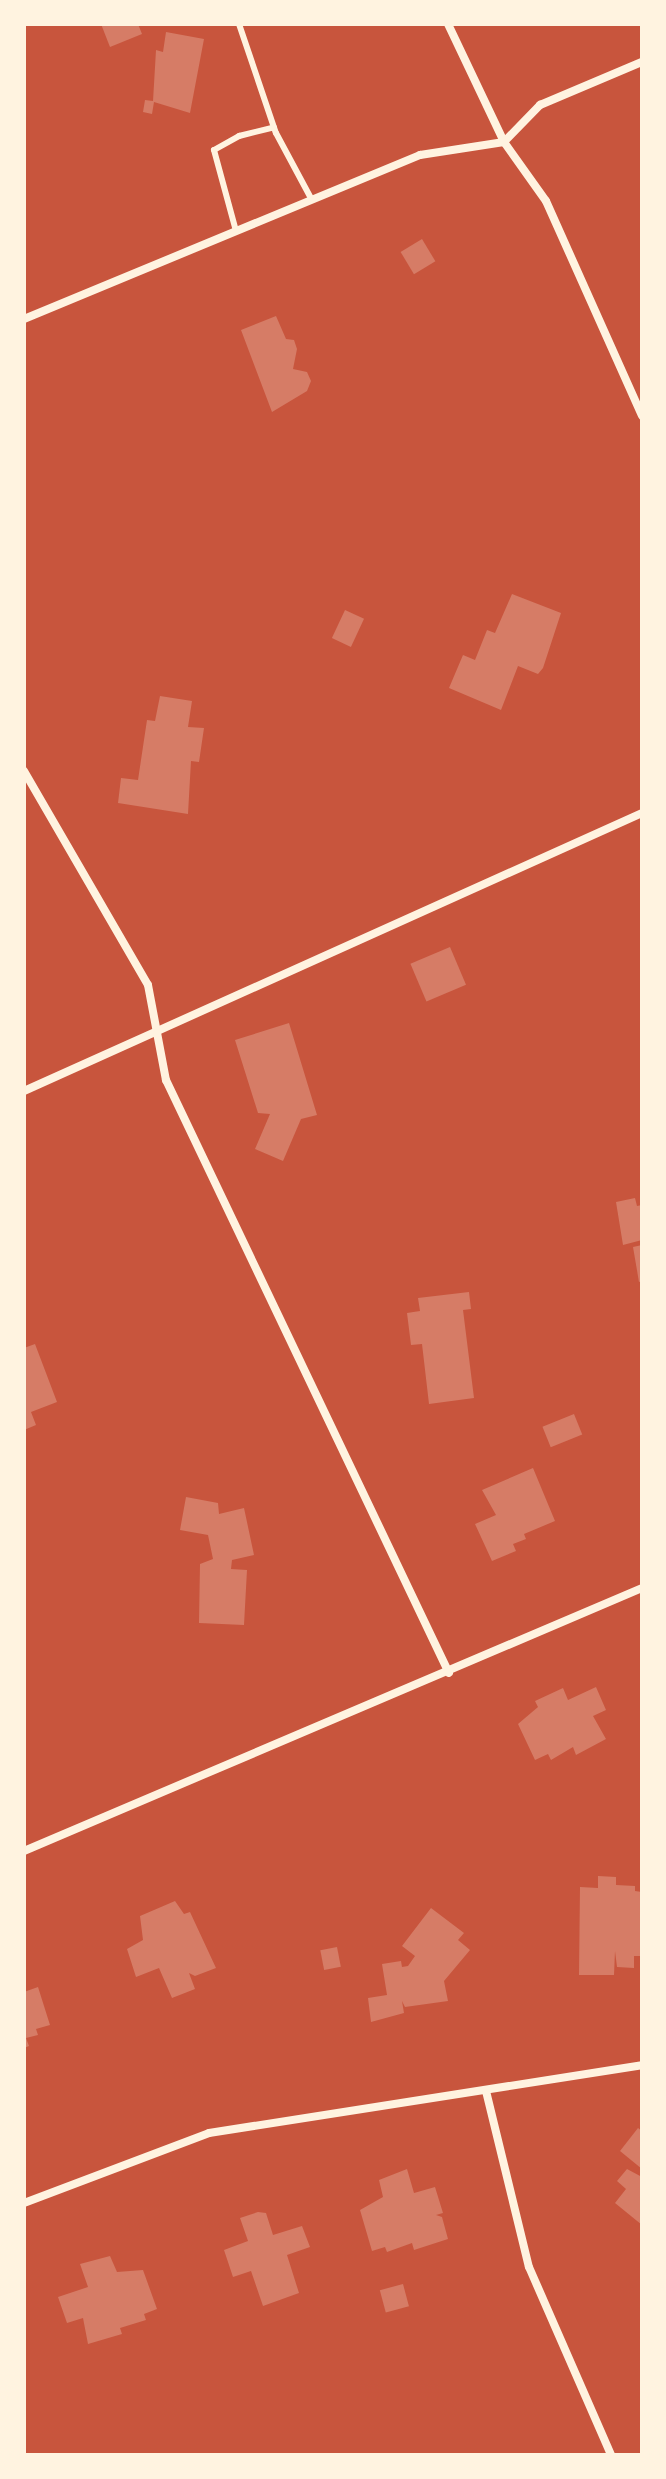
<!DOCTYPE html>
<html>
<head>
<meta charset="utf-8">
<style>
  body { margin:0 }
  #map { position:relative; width:666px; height:2479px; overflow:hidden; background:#c8553d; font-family:Jost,sans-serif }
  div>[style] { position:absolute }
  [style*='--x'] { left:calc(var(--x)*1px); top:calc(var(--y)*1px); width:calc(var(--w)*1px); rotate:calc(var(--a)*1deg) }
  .building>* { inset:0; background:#d67c66; transform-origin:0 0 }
  .service>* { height:6px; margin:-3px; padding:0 3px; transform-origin:3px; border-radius:3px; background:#fff3e0 }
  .minor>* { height:8px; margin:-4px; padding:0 4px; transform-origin:4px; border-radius:4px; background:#fff3e0 }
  span { translate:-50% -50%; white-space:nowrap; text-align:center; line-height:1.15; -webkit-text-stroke:8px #fff3e0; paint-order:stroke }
  .frame { position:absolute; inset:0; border:26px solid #fff3e0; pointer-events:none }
</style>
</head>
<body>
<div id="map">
  <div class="building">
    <i style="clip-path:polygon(101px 24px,138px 24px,142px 34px,110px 47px)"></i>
    <i style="clip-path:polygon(166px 32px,204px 39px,190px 113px,154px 102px,152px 114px,143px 112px,145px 100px,153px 101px,156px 50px,163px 52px)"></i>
    <i style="left:422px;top:239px;width:26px;height:25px;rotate:59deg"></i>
    <i style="clip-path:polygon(276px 316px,286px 339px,294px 340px,297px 349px,293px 369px,307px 372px,311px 381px,307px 391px,272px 412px,241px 330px)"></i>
    <i style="clip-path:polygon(512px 594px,561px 613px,543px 668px,538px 674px,518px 666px,501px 710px,449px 688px,463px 655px,475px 660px,487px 630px,495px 633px)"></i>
    <i style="left:345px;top:610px;width:21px;height:31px;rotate:25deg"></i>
    <i style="clip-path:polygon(160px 696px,192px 701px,188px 727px,204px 728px,199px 762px,191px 761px,188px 814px,118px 803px,121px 778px,138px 780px,147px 720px,155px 721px)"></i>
    <i style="left:450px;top:947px;width:41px;height:43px;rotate:67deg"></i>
    <i style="clip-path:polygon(289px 1023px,317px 1115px,301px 1119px,283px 1161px,255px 1149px,270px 1114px,258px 1113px,235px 1040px)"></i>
    <i style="clip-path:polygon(635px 1198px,637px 1206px,642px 1205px,642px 1240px,623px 1245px,616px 1202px)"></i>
    <i style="clip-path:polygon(642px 1245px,642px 1281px,639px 1282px,633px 1247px)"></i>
    <i style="clip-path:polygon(469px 1292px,471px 1309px,463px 1310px,474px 1398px,429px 1404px,422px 1344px,411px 1345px,407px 1313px,420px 1311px,418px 1298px)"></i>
    <i style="clip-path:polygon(35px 1344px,57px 1402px,31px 1412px,36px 1425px,24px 1430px,24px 1348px)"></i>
    <i style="left:574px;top:1414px;width:22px;height:34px;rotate:68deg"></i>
    <i style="clip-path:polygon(533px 1468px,555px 1521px,524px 1534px,526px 1539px,513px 1544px,516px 1551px,492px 1561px,475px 1524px,496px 1515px,482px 1490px)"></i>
    <i style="clip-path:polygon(186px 1497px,218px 1503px,219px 1514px,244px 1508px,254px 1555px,232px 1560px,231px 1569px,247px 1570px,244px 1625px,199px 1623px,200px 1564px,213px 1559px,208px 1535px,180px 1530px)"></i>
    <i style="clip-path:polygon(596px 1687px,606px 1710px,593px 1716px,606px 1739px,576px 1755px,573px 1747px,551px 1760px,548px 1754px,535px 1760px,518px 1724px,538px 1707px,535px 1701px,563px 1688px,568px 1700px)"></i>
    <i style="clip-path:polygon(598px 1876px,616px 1877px,616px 1885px,635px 1886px,635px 1891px,642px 1892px,642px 1956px,634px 1956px,634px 1968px,617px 1967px,615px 1951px,614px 1975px,579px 1975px,580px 1887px,598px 1888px)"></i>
    <i style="clip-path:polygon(175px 1901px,184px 1914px,190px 1912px,216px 1968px,195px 1976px,189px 1973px,195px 1989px,172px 1998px,159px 1968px,136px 1977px,127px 1949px,143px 1940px,140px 1916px)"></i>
    <i style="clip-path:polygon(431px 1908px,464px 1933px,458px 1940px,470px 1950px,444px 1981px,448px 2001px,405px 2007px,402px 2001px,404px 2013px,371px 2022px,368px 1998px,387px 1995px,382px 1964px,401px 1961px,402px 1967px,408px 1966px,415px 1956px,402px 1946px)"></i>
    <i style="left:337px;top:1947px;width:20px;height:17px;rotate:79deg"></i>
    <i style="clip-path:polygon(38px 1987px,50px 2025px,36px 2029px,38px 2035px,26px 2038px,29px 2046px,24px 2048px,24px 1992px)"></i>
    <i style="clip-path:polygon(638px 2128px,642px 2131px,642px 2169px,620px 2151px)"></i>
    <i style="clip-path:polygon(407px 2169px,414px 2193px,435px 2187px,443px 2213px,436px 2215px,442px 2217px,448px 2239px,414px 2250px,412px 2243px,387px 2252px,385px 2247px,372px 2251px,360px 2210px,383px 2197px,379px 2180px)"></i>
    <i style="clip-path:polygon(627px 2169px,642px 2177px,642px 2225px,615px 2203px,626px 2189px,617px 2181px)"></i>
    <i style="clip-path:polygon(258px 2212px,266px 2213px,273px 2235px,302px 2226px,310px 2247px,287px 2255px,299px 2293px,263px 2306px,251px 2271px,233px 2277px,224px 2250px,248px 2241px,240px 2218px)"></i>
    <i style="clip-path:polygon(110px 2256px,117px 2272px,143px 2270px,157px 2309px,144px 2314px,146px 2320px,120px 2328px,122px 2334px,88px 2344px,83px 2318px,67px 2323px,58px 2297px,88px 2287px,80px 2264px)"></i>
    <i style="left:403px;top:2284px;width:23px;height:24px;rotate:75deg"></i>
  </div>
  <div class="service">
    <i style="--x:239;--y:24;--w:115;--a:71.3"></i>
    <i style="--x:276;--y:133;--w:76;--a:61.8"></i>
    <i style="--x:236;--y:231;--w:84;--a:-105.2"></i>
    <i style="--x:214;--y:150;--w:29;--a:-29"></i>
    <i style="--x:239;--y:136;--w:36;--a:-14"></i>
  </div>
  <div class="minor">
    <i style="--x:448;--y:24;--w:131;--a:64.6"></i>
    <i style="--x:504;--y:142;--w:72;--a:54.6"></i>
    <i style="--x:546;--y:201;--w:235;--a:65.9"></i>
    <i style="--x:24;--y:319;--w:429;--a:-22.5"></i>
    <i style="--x:420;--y:155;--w:85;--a:-8.8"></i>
    <i style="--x:504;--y:142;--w:52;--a:-45.8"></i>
    <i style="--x:540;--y:105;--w:111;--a:-22.9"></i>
    <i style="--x:24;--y:771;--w:247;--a:59.9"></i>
    <i style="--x:148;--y:985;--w:97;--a:79.3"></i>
    <i style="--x:166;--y:1080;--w:657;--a:64.49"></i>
    <i style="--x:24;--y:1091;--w:678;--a:-24.22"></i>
    <i style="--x:24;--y:1851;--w:672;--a:-23.05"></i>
    <i style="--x:486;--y:2091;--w:181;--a:76.3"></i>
    <i style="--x:529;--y:2267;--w:205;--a:66.4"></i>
    <i style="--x:24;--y:2203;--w:198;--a:-20.7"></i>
    <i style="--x:209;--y:2133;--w:438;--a:-8.9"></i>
  </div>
  <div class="frame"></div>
</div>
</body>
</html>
